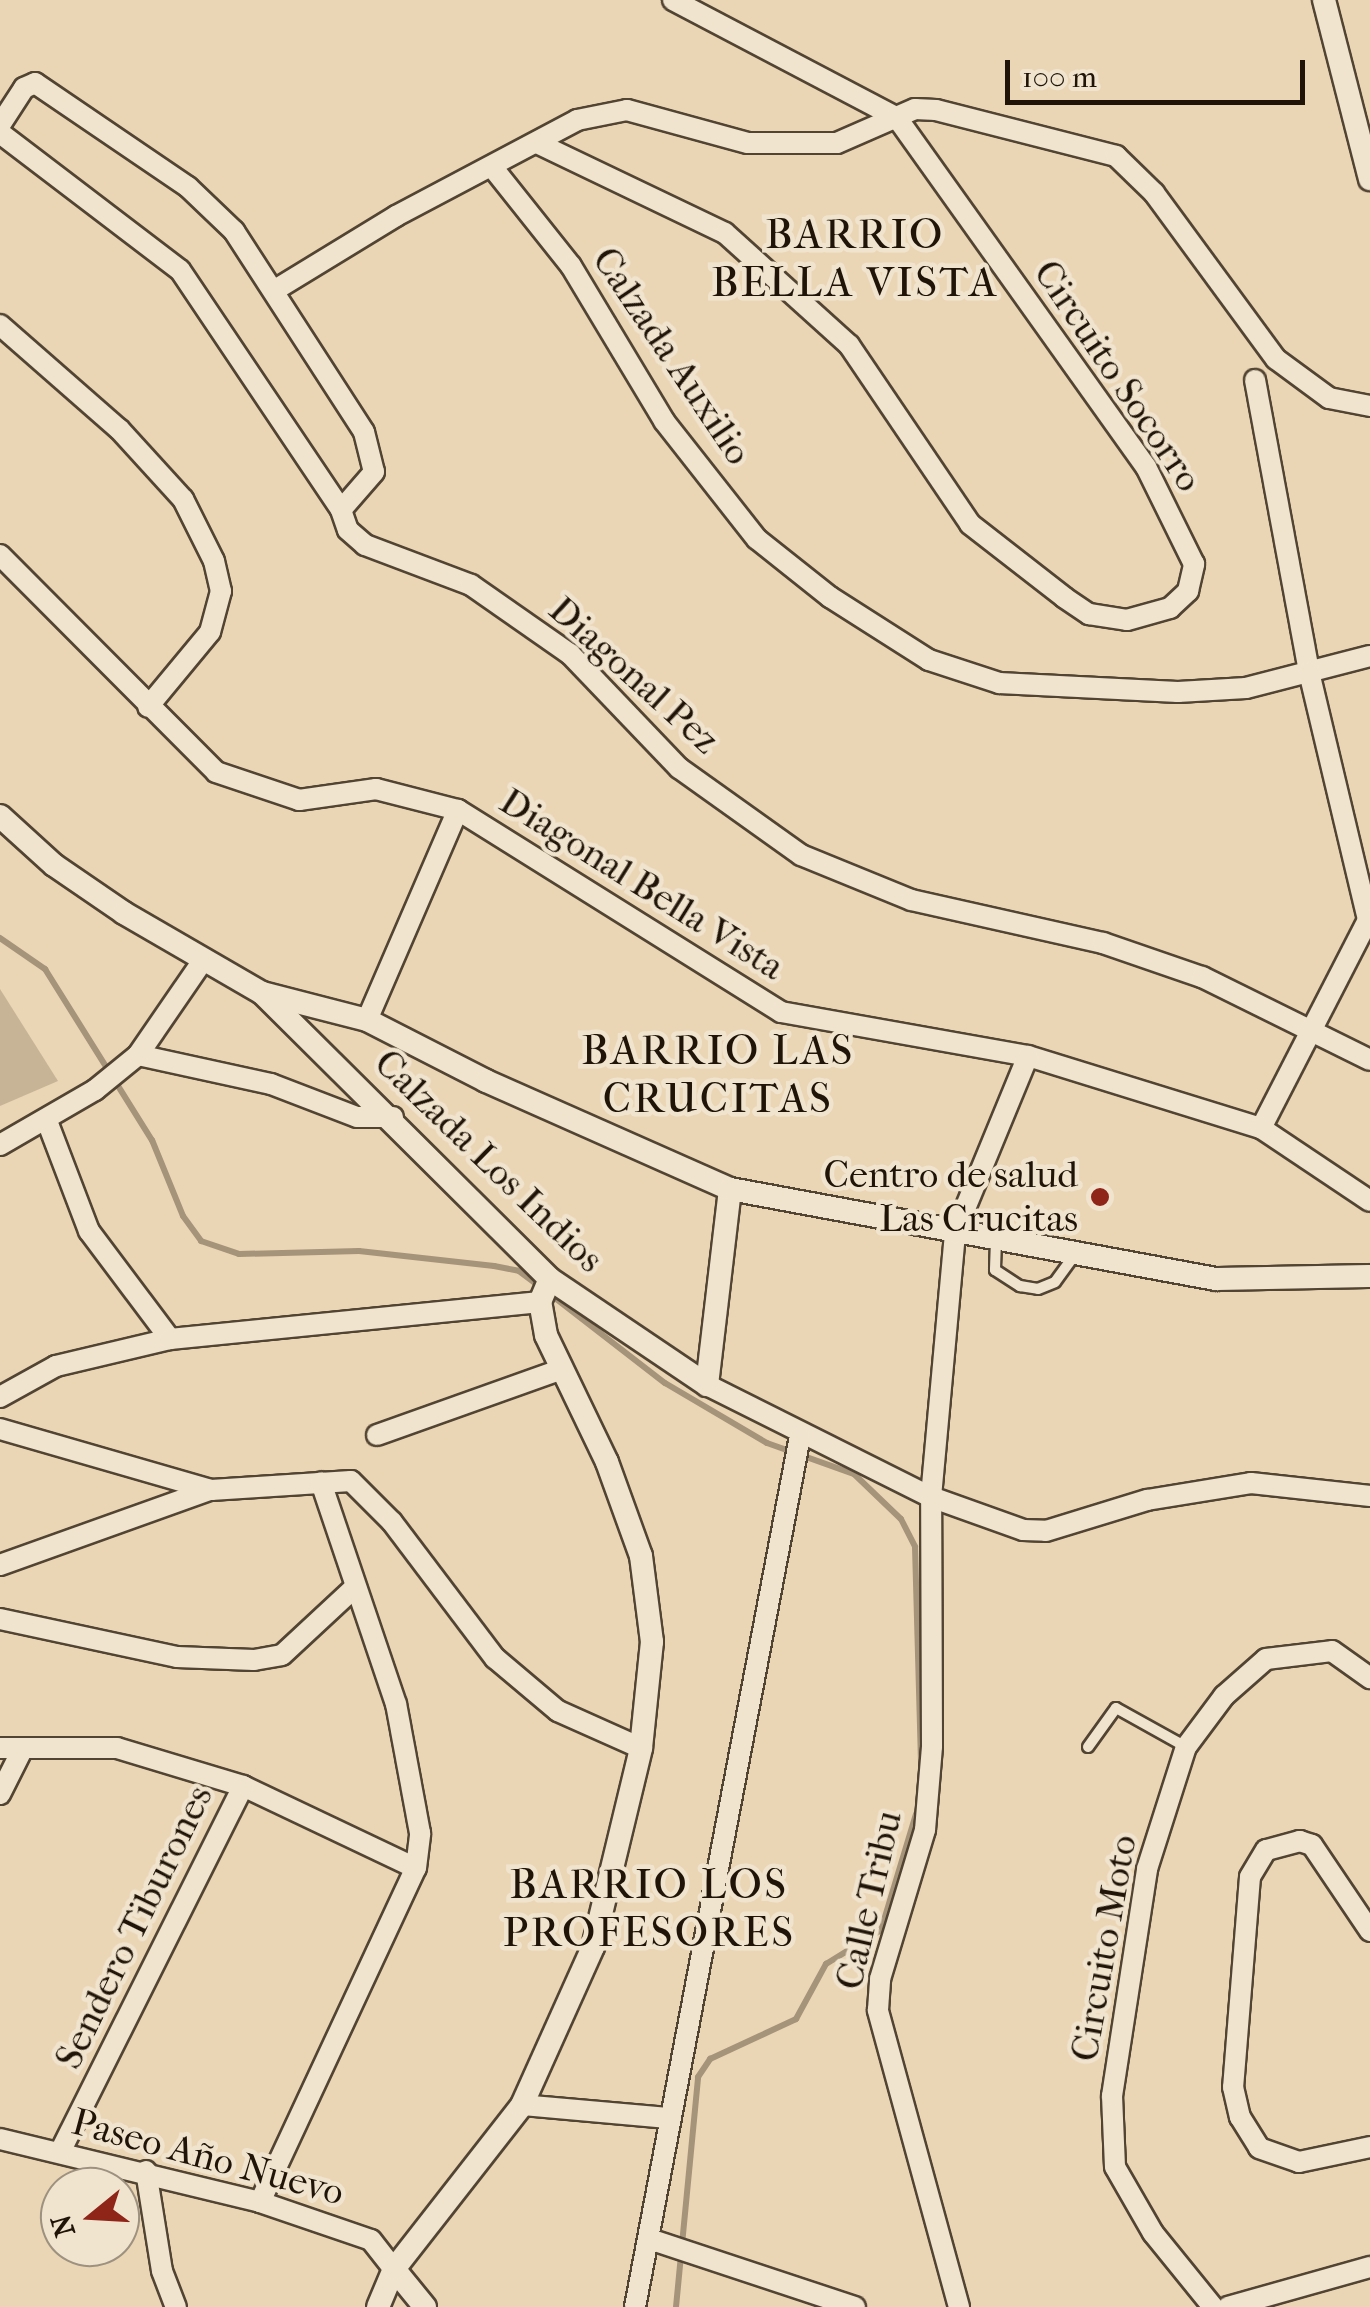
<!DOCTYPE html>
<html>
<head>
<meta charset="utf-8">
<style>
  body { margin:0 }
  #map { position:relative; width:1370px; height:2307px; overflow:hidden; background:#ead5b5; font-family:"IM FELL French Canon",serif }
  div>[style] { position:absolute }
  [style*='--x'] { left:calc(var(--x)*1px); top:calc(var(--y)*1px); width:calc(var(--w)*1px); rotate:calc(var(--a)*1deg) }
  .green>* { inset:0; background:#c7b497 }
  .stream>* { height:6px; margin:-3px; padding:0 3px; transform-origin:3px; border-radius:3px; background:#a5937a }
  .roads { filter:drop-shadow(2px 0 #524432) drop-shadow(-2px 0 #524432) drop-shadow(0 2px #524432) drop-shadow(0 -2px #524432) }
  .service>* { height:10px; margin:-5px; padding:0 5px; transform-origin:5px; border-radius:5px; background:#f1e4cf }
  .minor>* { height:20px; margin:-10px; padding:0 10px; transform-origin:10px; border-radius:10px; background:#f1e4cf }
  .tertiary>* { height:22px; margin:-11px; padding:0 11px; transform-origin:11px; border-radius:11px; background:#f1e4cf }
  .dots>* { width:28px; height:28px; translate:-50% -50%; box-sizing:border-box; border:5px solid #f1e4cf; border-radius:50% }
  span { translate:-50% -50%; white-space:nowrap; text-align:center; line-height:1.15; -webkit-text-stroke:9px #f1e4cf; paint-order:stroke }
  .street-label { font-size:38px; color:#1f1407 }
  .poi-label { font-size:38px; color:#1f1407 }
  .right { translate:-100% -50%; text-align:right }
  .quarter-label { font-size:42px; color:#1f1407; letter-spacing:2.5px }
  .north { position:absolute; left:40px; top:2167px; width:100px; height:100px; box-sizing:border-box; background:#f1e4cf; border:2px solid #9d917f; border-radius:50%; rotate:252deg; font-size:28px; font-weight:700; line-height:40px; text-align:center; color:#1f1407 }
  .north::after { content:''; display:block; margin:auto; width:35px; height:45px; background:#8f2418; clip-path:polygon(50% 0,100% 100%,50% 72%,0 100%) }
  .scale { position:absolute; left:1005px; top:60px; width:300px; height:45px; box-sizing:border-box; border:5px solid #1f1407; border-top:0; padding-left:12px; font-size:30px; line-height:35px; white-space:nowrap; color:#1f1407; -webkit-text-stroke:8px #f1e4cf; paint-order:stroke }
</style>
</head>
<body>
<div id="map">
  <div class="green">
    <i style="clip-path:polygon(0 989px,58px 1081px,0 1106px)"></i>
  </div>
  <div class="stream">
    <i style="--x:0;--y:938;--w:55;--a:34.6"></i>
    <i style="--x:45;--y:969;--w:202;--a:58"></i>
    <i style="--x:152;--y:1140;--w:82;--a:67.8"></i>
    <i style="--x:183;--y:1216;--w:31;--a:54"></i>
    <i style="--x:201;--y:1241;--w:40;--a:18.9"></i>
    <i style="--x:239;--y:1254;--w:120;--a:-1.4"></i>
    <i style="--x:359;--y:1251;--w:136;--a:6.3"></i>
    <i style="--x:494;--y:1266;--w:25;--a:11"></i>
    <i style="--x:519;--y:1271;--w:26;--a:37"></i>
    <i style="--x:551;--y:1295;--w:144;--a:37.7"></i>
    <i style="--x:665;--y:1383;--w:118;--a:30.5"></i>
    <i style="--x:767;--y:1443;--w:92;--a:19.6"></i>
    <i style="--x:854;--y:1474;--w:65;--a:43.8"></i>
    <i style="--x:901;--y:1519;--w:31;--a:63"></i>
    <i style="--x:915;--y:1547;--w:219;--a:88.4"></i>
    <i style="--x:676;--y:2307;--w:231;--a:-84.5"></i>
    <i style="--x:698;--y:2077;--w:22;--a:-56"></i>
    <i style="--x:710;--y:2059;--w:95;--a:-24.9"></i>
    <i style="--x:796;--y:2019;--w:63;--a:-61.4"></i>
    <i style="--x:826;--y:1964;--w:65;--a:-31.7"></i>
    <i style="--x:881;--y:1930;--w:121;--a:-73.2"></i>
  </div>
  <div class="roads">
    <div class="service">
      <i style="--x:996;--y:1240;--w:30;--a:92"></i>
      <i style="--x:995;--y:1270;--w:30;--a:33"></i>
      <i style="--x:1020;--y:1286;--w:18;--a:9"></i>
      <i style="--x:1038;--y:1289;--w:18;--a:-22"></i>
      <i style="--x:1055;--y:1282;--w:34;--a:-54"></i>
      <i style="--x:1088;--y:1747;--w:48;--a:-54.3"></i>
      <i style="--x:1116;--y:1708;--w:80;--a:29.1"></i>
    </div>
    <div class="minor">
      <i style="--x:673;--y:0;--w:252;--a:27.7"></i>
      <i style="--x:0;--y:125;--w:44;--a:-57"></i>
      <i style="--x:24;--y:88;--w:12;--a:-24"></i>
      <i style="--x:35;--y:83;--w:185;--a:34.2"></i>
      <i style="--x:188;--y:187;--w:64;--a:43.7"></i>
      <i style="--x:234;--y:231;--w:239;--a:57.1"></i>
      <i style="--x:364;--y:432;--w:41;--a:76"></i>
      <i style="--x:374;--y:472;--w:50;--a:131"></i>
      <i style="--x:0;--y:133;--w:226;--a:37.3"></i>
      <i style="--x:180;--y:270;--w:289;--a:56.1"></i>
      <i style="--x:341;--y:510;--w:21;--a:71"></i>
      <i style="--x:348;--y:530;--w:23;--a:41"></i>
      <i style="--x:365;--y:545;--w:113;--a:20.7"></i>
      <i style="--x:471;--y:585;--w:121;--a:34.9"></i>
      <i style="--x:570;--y:654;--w:158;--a:46.3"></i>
      <i style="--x:679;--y:768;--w:150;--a:35.5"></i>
      <i style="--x:801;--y:855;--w:119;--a:22.2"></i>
      <i style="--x:911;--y:900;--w:197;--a:12.6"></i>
      <i style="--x:1103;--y:943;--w:105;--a:19"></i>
      <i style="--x:1202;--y:977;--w:187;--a:26.3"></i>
      <i style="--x:537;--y:143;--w:208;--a:25.6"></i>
      <i style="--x:725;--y:233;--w:167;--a:42.1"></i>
      <i style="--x:849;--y:345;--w:216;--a:55.9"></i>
      <i style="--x:970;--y:524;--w:120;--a:37.9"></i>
      <i style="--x:1065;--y:598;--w:29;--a:34"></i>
      <i style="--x:1089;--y:614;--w:38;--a:9"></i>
      <i style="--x:1127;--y:620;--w:45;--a:-15.6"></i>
      <i style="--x:1170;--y:608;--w:25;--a:-43"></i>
      <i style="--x:1188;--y:591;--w:28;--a:-77"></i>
      <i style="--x:1194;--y:564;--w:108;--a:-116.3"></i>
      <i style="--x:1146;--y:467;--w:430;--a:-125.5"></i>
      <i style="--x:493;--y:168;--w:125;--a:51.5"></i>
      <i style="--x:571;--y:266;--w:181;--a:59"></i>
      <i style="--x:664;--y:421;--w:150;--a:51.8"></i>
      <i style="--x:757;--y:539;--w:93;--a:38.5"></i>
      <i style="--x:830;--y:597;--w:117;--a:32.5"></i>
      <i style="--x:929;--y:660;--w:74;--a:18.2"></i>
      <i style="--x:999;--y:683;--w:179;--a:2.9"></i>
      <i style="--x:1178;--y:692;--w:68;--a:-3.4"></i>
      <i style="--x:1246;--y:688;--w:128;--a:-14.5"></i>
      <i style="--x:275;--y:290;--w:142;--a:-31.4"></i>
      <i style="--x:396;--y:216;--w:205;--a:-27.9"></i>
      <i style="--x:577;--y:120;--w:51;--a:-11.3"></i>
      <i style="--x:627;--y:110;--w:125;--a:15.3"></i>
      <i style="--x:748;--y:143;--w:89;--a:0"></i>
      <i style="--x:837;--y:143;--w:85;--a:-23.6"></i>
      <i style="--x:915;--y:109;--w:21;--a:3"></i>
      <i style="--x:936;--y:110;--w:186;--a:14.3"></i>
      <i style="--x:1116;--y:156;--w:53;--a:44.2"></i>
      <i style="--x:1154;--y:193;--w:206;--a:53.7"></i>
      <i style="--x:1276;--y:359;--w:66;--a:36.3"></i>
      <i style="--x:1329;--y:398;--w:42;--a:11"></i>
      <i style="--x:0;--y:325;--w:158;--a:41.2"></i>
      <i style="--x:119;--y:429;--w:95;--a:47.6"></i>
      <i style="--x:183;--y:499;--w:69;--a:63.4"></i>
      <i style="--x:214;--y:561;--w:31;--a:77"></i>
      <i style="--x:221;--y:591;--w:42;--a:105"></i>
      <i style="--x:210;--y:632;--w:97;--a:129.6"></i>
      <i style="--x:1255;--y:380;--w:297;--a:79.5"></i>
      <i style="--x:1309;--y:672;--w:255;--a:76.6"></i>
      <i style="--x:1368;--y:920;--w:234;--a:117.2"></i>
      <i style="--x:0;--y:555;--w:306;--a:45.1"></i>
      <i style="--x:216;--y:772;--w:88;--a:18.6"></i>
      <i style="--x:299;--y:800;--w:78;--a:-8.1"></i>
      <i style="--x:376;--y:789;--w:85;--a:14.4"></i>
      <i style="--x:458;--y:810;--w:381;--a:32"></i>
      <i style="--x:781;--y:1012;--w:251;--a:10.1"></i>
      <i style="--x:1028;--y:1056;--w:244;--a:17.2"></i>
      <i style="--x:1261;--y:1128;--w:131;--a:33.8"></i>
      <i style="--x:367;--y:1020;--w:229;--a:-66.6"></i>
      <i style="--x:138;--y:1055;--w:136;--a:12.3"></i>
      <i style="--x:271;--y:1084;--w:92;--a:21"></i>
      <i style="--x:357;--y:1117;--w:36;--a:0"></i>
      <i style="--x:47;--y:1121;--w:118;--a:69.1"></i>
      <i style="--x:89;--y:1231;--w:135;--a:53.1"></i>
      <i style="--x:0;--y:1145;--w:110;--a:-30.1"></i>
      <i style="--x:95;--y:1090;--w:55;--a:-39.1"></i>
      <i style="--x:138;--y:1055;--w:113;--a:-55.5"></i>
      <i style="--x:707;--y:1385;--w:250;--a:26.6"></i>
      <i style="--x:931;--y:1497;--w:98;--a:19.7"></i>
      <i style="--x:1023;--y:1530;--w:23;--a:2"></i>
      <i style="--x:1046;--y:1531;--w:106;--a:-17.1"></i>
      <i style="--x:1147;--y:1500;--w:105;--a:-9.3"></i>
      <i style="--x:1251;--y:1483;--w:120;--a:6.2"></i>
      <i style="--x:0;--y:1397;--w:64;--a:-29"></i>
      <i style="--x:56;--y:1366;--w:117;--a:-13.3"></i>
      <i style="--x:170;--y:1339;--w:372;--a:-5.7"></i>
      <i style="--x:0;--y:1429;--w:220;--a:16.1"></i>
      <i style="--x:211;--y:1490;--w:140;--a:-3.7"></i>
      <i style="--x:351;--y:1481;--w:58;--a:45"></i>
      <i style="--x:392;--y:1522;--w:171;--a:52.9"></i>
      <i style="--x:495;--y:1658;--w:82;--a:40.1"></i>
      <i style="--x:558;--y:1711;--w:91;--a:24"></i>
      <i style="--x:377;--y:1435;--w:196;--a:-19.6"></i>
      <i style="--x:0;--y:1565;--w:223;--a:-19.7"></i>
      <i style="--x:0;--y:1619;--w:181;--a:12.1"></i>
      <i style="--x:177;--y:1657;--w:77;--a:2.2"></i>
      <i style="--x:254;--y:1660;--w:28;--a:-10"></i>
      <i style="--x:282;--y:1655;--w:97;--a:-42.9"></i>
      <i style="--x:0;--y:1748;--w:117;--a:0"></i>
      <i style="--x:117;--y:1748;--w:132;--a:16.8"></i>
      <i style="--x:243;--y:1786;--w:191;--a:25.4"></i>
      <i style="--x:0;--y:1794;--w:51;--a:-63.4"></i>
      <i style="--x:1370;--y:1931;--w:104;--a:-124"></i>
      <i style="--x:1312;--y:1845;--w:13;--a:-162"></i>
      <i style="--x:1300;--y:1841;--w:35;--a:165"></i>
      <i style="--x:1266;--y:1850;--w:31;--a:121"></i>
      <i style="--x:1250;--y:1877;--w:211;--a:94.6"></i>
      <i style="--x:1233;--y:2087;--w:31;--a:77"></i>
      <i style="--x:1240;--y:2117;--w:36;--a:58"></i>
      <i style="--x:1259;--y:2148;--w:42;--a:19.3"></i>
      <i style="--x:1299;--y:2162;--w:73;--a:-11.9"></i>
      <i style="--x:522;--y:2105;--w:148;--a:5.1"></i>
      <i style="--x:0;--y:2139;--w:268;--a:13.6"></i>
      <i style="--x:260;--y:2202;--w:117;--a:18.9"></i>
      <i style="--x:371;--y:2240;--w:37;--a:52"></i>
      <i style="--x:60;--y:2152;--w:409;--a:-63.4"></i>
      <i style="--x:146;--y:2171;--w:101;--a:80.9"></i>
      <i style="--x:162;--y:2271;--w:39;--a:69"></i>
      <i style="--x:260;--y:2202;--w:369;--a:-65"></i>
      <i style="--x:416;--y:1868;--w:35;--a:-83"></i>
      <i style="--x:420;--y:1833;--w:131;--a:-100.5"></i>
      <i style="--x:396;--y:1704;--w:234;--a:-108.7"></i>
      <i style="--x:649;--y:2239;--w:217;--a:18.3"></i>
      <i style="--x:635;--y:2307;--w:886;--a:-79.27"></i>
      <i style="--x:959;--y:2307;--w:308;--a:-105.3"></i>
      <i style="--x:878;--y:2010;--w:31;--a:-86"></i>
      <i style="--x:880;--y:1979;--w:156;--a:-73.2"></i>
      <i style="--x:925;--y:1830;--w:84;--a:-85.2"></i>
      <i style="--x:932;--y:1746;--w:249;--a:-90.2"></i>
      <i style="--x:931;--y:1497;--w:265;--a:-84.8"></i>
      <i style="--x:955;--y:1233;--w:191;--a:-67.6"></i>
      <i style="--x:1213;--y:2307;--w:95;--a:-129"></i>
      <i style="--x:1153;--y:2233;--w:76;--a:-119.9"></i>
      <i style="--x:1115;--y:2167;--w:71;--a:-92.4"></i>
      <i style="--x:1112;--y:2096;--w:230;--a:-81.2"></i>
      <i style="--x:1147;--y:1869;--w:128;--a:-72.3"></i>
      <i style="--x:1186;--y:1747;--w:64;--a:-53.3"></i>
      <i style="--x:1224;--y:1696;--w:56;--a:-41.4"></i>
      <i style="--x:1266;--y:1659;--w:66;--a:-6.9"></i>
      <i style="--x:1332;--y:1651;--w:47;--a:35.4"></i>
      <i style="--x:1228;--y:2307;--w:148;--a:-15.7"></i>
    </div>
    <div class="tertiary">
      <i style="--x:1324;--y:0;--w:185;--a:75.6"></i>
      <i style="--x:0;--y:816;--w:73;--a:42.2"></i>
      <i style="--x:54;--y:865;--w:85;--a:34.4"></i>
      <i style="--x:124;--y:913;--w:160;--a:30.1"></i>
      <i style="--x:262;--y:993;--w:406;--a:44.8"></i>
      <i style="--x:550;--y:1279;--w:189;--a:34"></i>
      <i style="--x:707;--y:1385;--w:197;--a:-83.3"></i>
      <i style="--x:262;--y:993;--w:108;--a:14.4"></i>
      <i style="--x:367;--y:1020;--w:134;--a:27.1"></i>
      <i style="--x:486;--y:1081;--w:267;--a:23.9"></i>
      <i style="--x:730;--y:1189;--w:494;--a:10.5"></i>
      <i style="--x:1216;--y:1279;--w:154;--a:-1.1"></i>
      <i style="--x:394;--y:2269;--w:49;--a:50.8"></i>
      <i style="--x:378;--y:2307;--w:41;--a:-67.2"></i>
      <i style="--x:394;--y:2269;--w:208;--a:-52"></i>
      <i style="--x:522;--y:2105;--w:173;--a:-65.8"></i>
      <i style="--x:593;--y:1947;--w:205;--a:-76.4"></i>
      <i style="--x:641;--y:1748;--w:107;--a:-84.1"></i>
      <i style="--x:652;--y:1642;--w:87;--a:-97.3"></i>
      <i style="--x:641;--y:1556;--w:100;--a:-109.9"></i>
      <i style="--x:607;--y:1462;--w:141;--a:-115.7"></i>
      <i style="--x:546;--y:1335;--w:34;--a:-100"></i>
      <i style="--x:540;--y:1302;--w:25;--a:-67"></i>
    </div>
  </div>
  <div class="dots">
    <i style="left:1100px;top:1197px;background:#8f2418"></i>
  </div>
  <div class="street-label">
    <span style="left:672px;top:356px;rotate:56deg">Calzada Auxilio</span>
    <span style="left:1118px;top:376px;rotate:56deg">Circuito Socorro</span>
    <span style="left:634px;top:675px;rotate:42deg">Diagonal Pez</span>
    <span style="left:642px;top:884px;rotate:32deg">Diagonal Bella Vista</span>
    <span style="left:489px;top:1161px;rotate:44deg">Calzada Los Indios</span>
    <span style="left:869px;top:1900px;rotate:-77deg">Calle Tribu</span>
    <span style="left:134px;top:1927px;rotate:-64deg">Sendero Tiburones</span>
    <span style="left:1104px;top:1948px;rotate:-80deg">Circuito Moto</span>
    <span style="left:208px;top:2157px;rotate:15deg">Paseo Año Nuevo</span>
  </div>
  <div class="poi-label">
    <span class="right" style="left:1078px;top:1197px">Centro de salud<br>Las Crucitas</span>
  </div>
  <div class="quarter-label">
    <span style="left:855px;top:259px">BARRIO<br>BELLA VISTA</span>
    <span style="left:718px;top:1075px">BARRIO LAS<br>CRUCITAS</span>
    <span style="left:649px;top:1909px">BARRIO LOS<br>PROFESORES</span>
  </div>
  <div class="north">N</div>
  <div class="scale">100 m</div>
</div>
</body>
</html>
